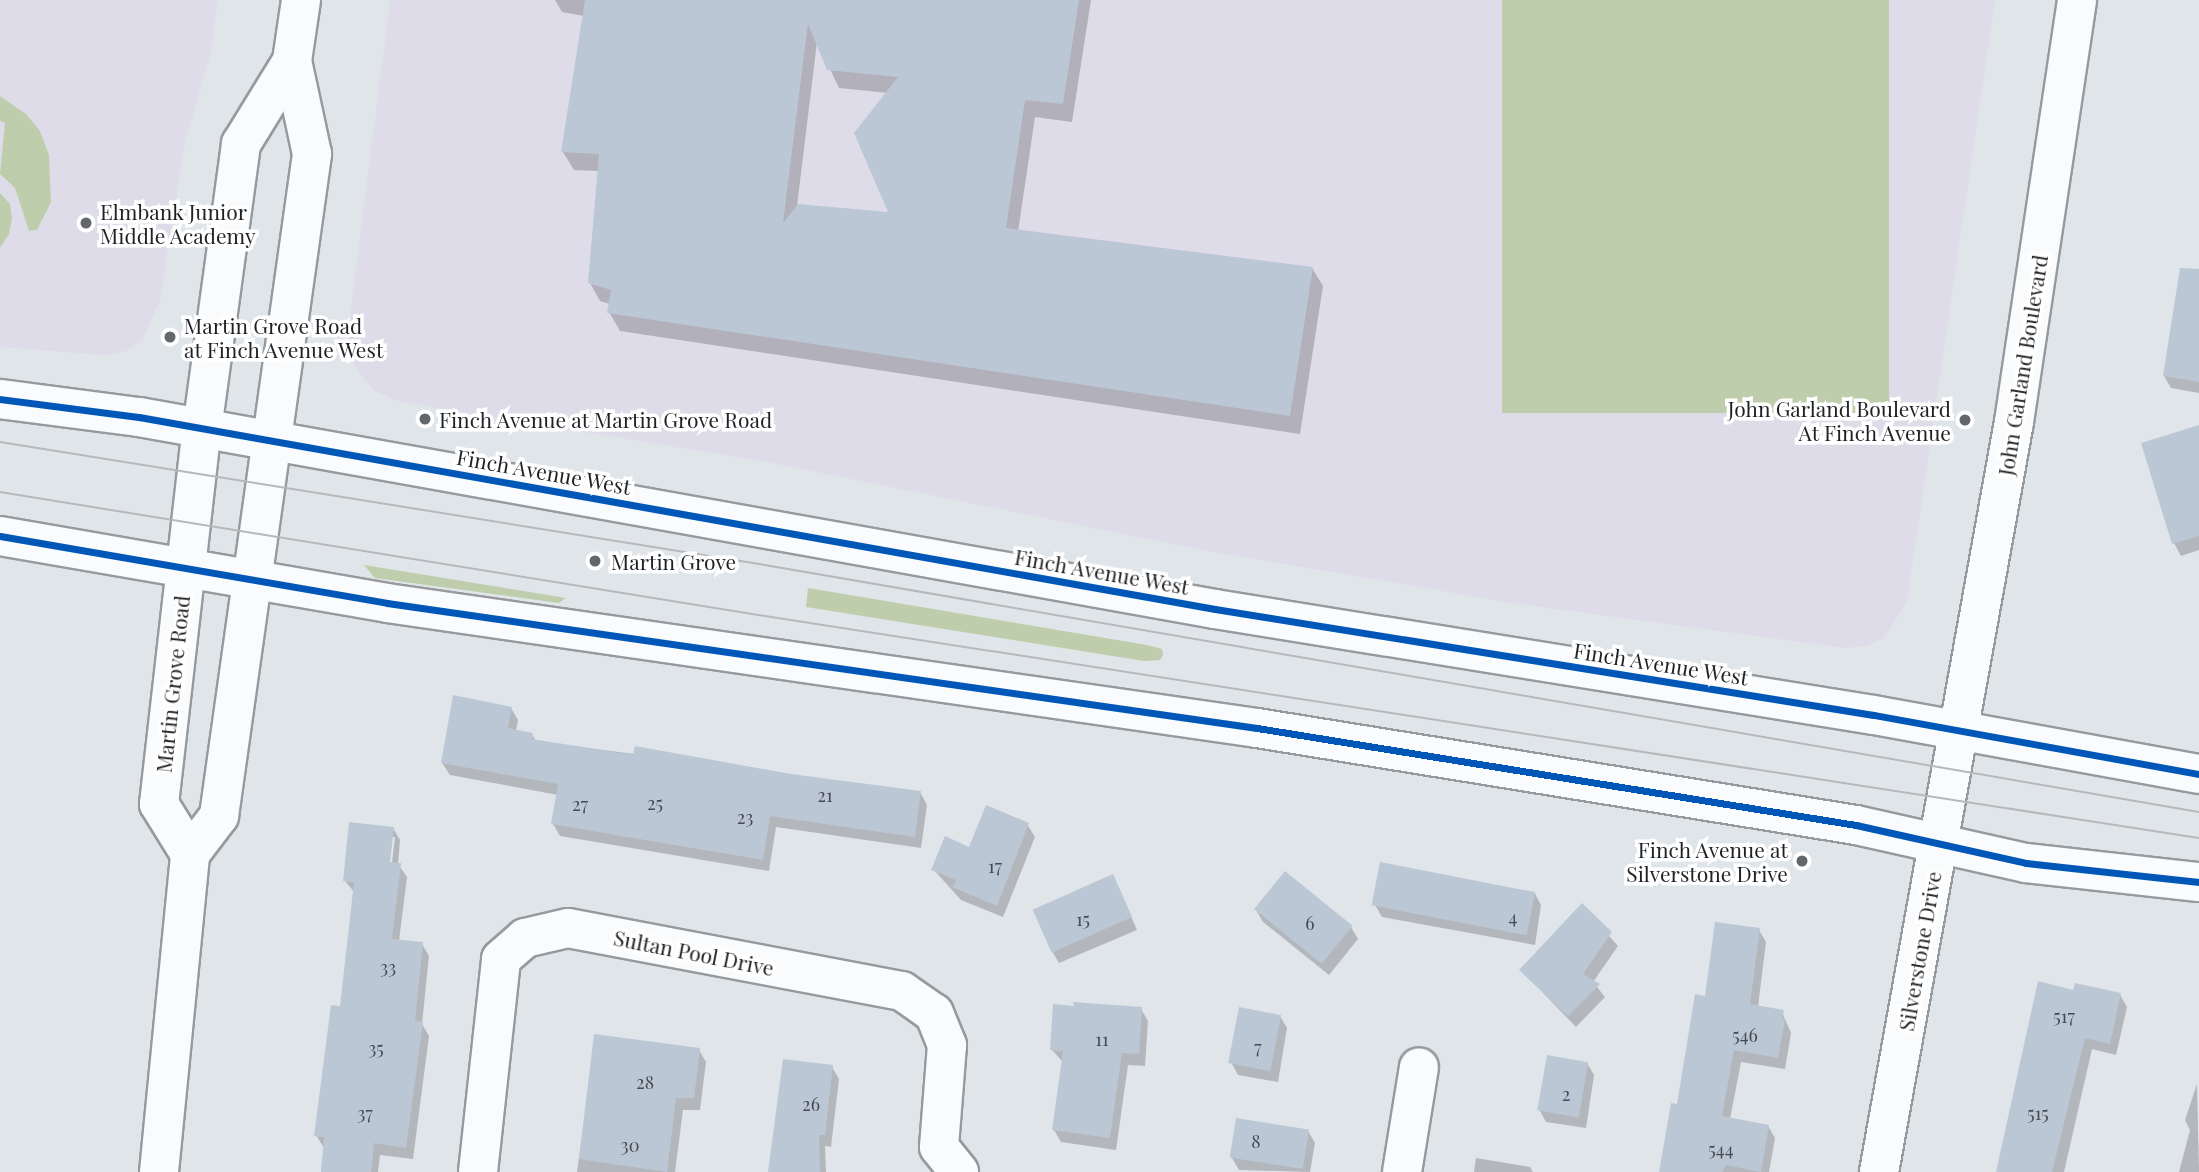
<!DOCTYPE html>
<html>
<head>
<meta charset="utf-8">
<style>
  body { margin:0 }
  #map { position:relative; width:2199px; height:1172px; overflow:hidden; background:#e0e5ea; font-family:"Playfair Display",serif }
  div>[style] { position:absolute }
  [style*='--x'] { left:calc(var(--x)*1px); top:calc(var(--y)*1px); width:calc(var(--w)*1px); rotate:calc(var(--a)*1deg) }
  .education>* { inset:0; background:#dfdce9 }
  .green>* { inset:0; background:#beceac; transform-origin:0 0 }
  .shadow>* { inset:0; background:#0003 }
  .building>* { inset:0; background:#bcc7d5; transform-origin:0 0 }
  .roads { filter:drop-shadow(2px 0 #969a9d) drop-shadow(-2px 0 #969a9d) drop-shadow(0 2px #969a9d) drop-shadow(0 -2px #969a9d) }
  .street>* { height:38px; margin:-19px; padding:0 19px; transform-origin:19px; border-radius:19px; background:#fafbfc }
  .secondary>* { height:38px; margin:-19px; padding:0 19px; transform-origin:19px; border-radius:19px; background:#fafbfc }
  .tram>* { height:2px; margin:-1px; padding:0 1px; transform-origin:1px; border-radius:1px; background:#b7b8ba }
  .cycleway>* { height:7px; margin:-3.5px; padding:0 3.5px; transform-origin:3.5px; border-radius:3.5px; background:#0057b8 }
  .dots>* { width:19px; height:19px; translate:-50% -50%; box-sizing:border-box; border:4px solid #fff; border-radius:50% }
  span { translate:-50% -50%; white-space:nowrap; text-align:center; line-height:1.15; -webkit-text-stroke:7px #fff; paint-order:stroke }
  .number-label { font-size:18px; color:#464a51 }
  .number-label span { -webkit-text-stroke-width:0 }
  .poi-label { font-size:21px; color:#1f2125 }
  .left { translate:0 -50%; text-align:left }
  .right { translate:-100% -50%; text-align:right }
  .street-label { font-size:21px; color:#1f2125 }
</style>
</head>
<body>
<div id="map">
  <div class="education">
    <i style="clip-path:polygon(0 0,218px 0,211px 52px,184px 146px,160px 300px,143px 339px,126px 351px,104px 355px,0 347px)"></i>
    <i style="clip-path:polygon(390px 0,1995px 0,1907px 602px,1884px 638px,1866px 646px,1844px 648px,1512px 603px,1197px 549px,777px 464px,397px 401px,375px 391px,361px 375px,350px 358px,348px 335px)"></i>
  </div>
  <div class="green">
    <i style="left:1502px;top:0;width:387px;height:413px"></i>
    <i style="clip-path:polygon(0 96px,26px 114px,40px 131px,49px 155px,51px 202px,37px 230px,29px 231px,15px 188px,0 174px,5px 123px,0 121px)"></i>
    <i style="clip-path:polygon(0 193px,10px 204px,12px 219px,9px 234px,0 248px)"></i>
    <i style="clip-path:polygon(364px 565px,566px 598px,559px 603px,375px 578px)"></i>
    <i style="clip-path:polygon(808px 588px,1147px 645px,1162px 649px,1163px 655px,1160px 660px,1144px 661px,806px 607px)"></i>
  </div>
  <div class="shadow">
    <i style="clip-path:polygon(evenodd,555px 0,1091px 0,1072px 122px,1035px 117px,1018px 232px,1312px 268px,1323px 286px,1300px 434px,620px 331px,609px 312px,610px 304px,600px 301px,590px 283px,599px 171px,574px 170px,563px 152px,584px 16px,562px 12px,555px 0,817px 42px,839px 88px,888px 93px,890px 214px,797px 206px,817px 42px)"></i>
    <i style="clip-path:polygon(2199px 277px,2199px 393px,2171px 388px,2164px 376px)"></i>
    <i style="clip-path:polygon(2199px 427px,2199px 550px,2181px 556px,2174px 543px)"></i>
    <i style="clip-path:polygon(511px 708px,518px 720px,516px 731px,532px 735px,536px 741px,920px 792px,927px 805px,921px 848px,776px 827px,769px 871px,560px 836px,553px 824px,558px 795px,450px 775px,442px 763px)"></i>
    <i style="clip-path:polygon(1027px 824px,1035px 837px,1003px 917px,961px 900px,933px 869px)"></i>
    <i style="clip-path:polygon(evenodd,393px 828px,400px 840px,398px 864px,407px 877px,399px 941px,422px 944px,429px 956px,422px 1024px,429px 1036px,413px 1159px,380px 1155px,378px 1172px,321px 1172px,324px 1148px,316px 1135px,342px 1008px,355px 893px,345px 881px,393px 828px,391px 837px,395px 837px,391px 871px,388px 870px,391px 837px)"></i>
    <i style="clip-path:polygon(1119px 888px,1137px 930px,1059px 963px,1052px 951px)"></i>
    <i style="clip-path:polygon(1534px 892px,1541px 905px,1535px 945px,1382px 917px,1375px 905px)"></i>
    <i style="clip-path:polygon(1582px 906px,1618px 946px,1593px 982px,1605px 997px,1576px 1027px,1521px 970px)"></i>
    <i style="clip-path:polygon(1256px 910px,1351px 927px,1358px 939px,1329px 975px,1263px 922px)"></i>
    <i style="clip-path:polygon(1759px 930px,1766px 942px,1758px 1007px,1782px 1012px,1791px 1033px,1785px 1069px,1741px 1062px,1730px 1119px,1768px 1126px,1775px 1138px,1769px 1172px,1661px 1172px,1706px 998px)"></i>
    <i style="clip-path:polygon(2075px 992px,2120px 995px,2127px 1007px,2116px 1055px,2092px 1049px,2064px 1172px,1998px 1172px)"></i>
    <i style="clip-path:polygon(1141px 1009px,1148px 1021px,1145px 1066px,1128px 1065px,1116px 1150px,1061px 1142px,1054px 1130px,1063px 1062px,1052px 1050px)"></i>
    <i style="clip-path:polygon(1280px 1016px,1287px 1028px,1278px 1082px,1238px 1075px,1231px 1062px)"></i>
    <i style="clip-path:polygon(596px 1036px,699px 1050px,706px 1062px,700px 1110px,683px 1110px,675px 1172px,577px 1172px)"></i>
    <i style="clip-path:polygon(784px 1061px,832px 1067px,839px 1079px,831px 1147px,825px 1146px,826px 1172px,770px 1172px)"></i>
    <i style="clip-path:polygon(1587px 1063px,1594px 1075px,1586px 1128px,1546px 1122px,1539px 1109px)"></i>
    <i style="clip-path:polygon(2197px 1084px,2199px 1172px,2179px 1172px,2190px 1130px,2185px 1120px)"></i>
    <i style="clip-path:polygon(1308px 1131px,1315px 1143px,1310px 1172px,1239px 1170px,1232px 1158px)"></i>
    <i style="clip-path:polygon(1476px 1158px,1530px 1167px,1533px 1172px,1474px 1172px)"></i>
  </div>
  <div class="building">
    <i style="clip-path:polygon(evenodd,585px 0,1079px 0,1063px 104px,1025px 100px,1006px 228px,1313px 267px,1290px 416px,607px 313px,611px 290px,588px 283px,599px 154px,561px 152px,585px 0,808px 24px,827px 70px,898px 77px,854px 133px,888px 212px,798px 204px,783px 223px,808px 24px)"></i>
    <i style="clip-path:polygon(2180px 268px,2199px 269px,2199px 382px,2163px 376px)"></i>
    <i style="clip-path:polygon(2199px 425px,2199px 536px,2172px 544px,2141px 443px)"></i>
    <i style="clip-path:polygon(453px 695px,512px 707px,508px 728px,533px 733px,532px 739px,633px 755px,635px 746px,791px 774px,921px 791px,915px 837px,770px 816px,763px 860px,551px 824px,558px 784px,441px 763px)"></i>
    <i style="clip-path:polygon(986px 805px,1029px 823px,997px 906px,952px 887px,956px 880px,931px 870px,945px 836px,969px 847px)"></i>
    <i style="clip-path:polygon(349px 822px,394px 827px,390px 862px,401px 863px,392px 939px,423px 942px,415px 1021px,423px 1022px,406px 1148px,374px 1143px,371px 1172px,321px 1172px,324px 1137px,314px 1136px,331px 1005px,340px 1006px,354px 882px,343px 881px)"></i>
    <i style="left:1380px;top:862px;width:158px;height:44px;rotate:11deg"></i>
    <i style="left:1285px;top:871px;width:87px;height:49px;rotate:39deg"></i>
    <i style="left:1113px;top:874px;width:47px;height:88px;rotate:66deg"></i>
    <i style="clip-path:polygon(1582px 903px,1612px 932px,1583px 974px,1600px 984px,1568px 1016px,1519px 970px)"></i>
    <i style="clip-path:polygon(1715px 922px,1760px 928px,1750px 1004px,1784px 1010px,1782px 1019px,1785px 1019px,1778px 1058px,1734px 1050px,1722px 1116px,1769px 1125px,1761px 1172px,1726px 1165px,1722px 1172px,1659px 1172px,1671px 1103px,1677px 1104px,1695px 994px,1705px 996px)"></i>
    <i style="clip-path:polygon(2038px 981px,2073px 990px,2075px 983px,2121px 993px,2110px 1044px,2085px 1038px,2052px 1172px,1996px 1172px)"></i>
    <i style="clip-path:polygon(1073px 1002px,1142px 1007px,1139px 1054px,1122px 1053px,1110px 1138px,1052px 1130px,1063px 1051px,1050px 1050px,1053px 1004px,1074px 1006px)"></i>
    <i style="left:1239px;top:1007px;width:43px;height:57px;rotate:11deg"></i>
    <i style="clip-path:polygon(594px 1034px,700px 1048px,694px 1098px,676px 1098px,667px 1172px,579px 1159px)"></i>
    <i style="left:1547px;top:1055px;width:42px;height:56px;rotate:10deg"></i>
    <i style="clip-path:polygon(783px 1059px,833px 1065px,825px 1135px,819px 1135px,820px 1172px,768px 1172px)"></i>
    <i style="left:1236px;top:1118px;width:74px;height:40px;rotate:9deg"></i>
  </div>
  <div class="roads">
    <div class="street">
      <i style="--x:478;--y:1172;--w:214;--a:-83.8"></i>
      <i style="--x:501;--y:959;--w:32;--a:-41"></i>
      <i style="--x:525;--y:938;--w:44;--a:-13.1"></i>
      <i style="--x:568;--y:928;--w:340;--a:10.7"></i>
      <i style="--x:902;--y:991;--w:39;--a:35"></i>
      <i style="--x:934;--y:1013;--w:35;--a:68"></i>
      <i style="--x:947;--y:1045;--w:102;--a:94.5"></i>
      <i style="--x:939;--y:1147;--w:32;--a:51"></i>
      <i style="--x:1402;--y:1172;--w:106;--a:-80.8"></i>
    </div>
    <div class="secondary">
      <i style="--x:0;--y:399;--w:140;--a:7.4"></i>
      <i style="--x:139;--y:417;--w:1093;--a:10.12"></i>
      <i style="--x:1215;--y:609;--w:667;--a:9.14"></i>
      <i style="--x:1874;--y:715;--w:330;--a:10.3"></i>
      <i style="--x:0;--y:536;--w:393;--a:9.8"></i>
      <i style="--x:387;--y:603;--w:879;--a:8.18"></i>
      <i style="--x:1257;--y:728;--w:607;--a:9.2"></i>
      <i style="--x:1856;--y:825;--w:174;--a:12.6"></i>
      <i style="--x:2026;--y:863;--w:174;--a:6.3"></i>
      <i style="--x:190;--y:854;--w:59;--a:-121.8"></i>
      <i style="--x:159;--y:804;--w:377;--a:-83.5"></i>
      <i style="--x:202;--y:429;--w:288;--a:-82.2"></i>
      <i style="--x:241;--y:144;--w:97;--a:-58.4"></i>
      <i style="--x:159;--y:1172;--w:320;--a:-84.4"></i>
      <i style="--x:190;--y:854;--w:48;--a:-52.7"></i>
      <i style="--x:219;--y:816;--w:669;--a:-82"></i>
      <i style="--x:312;--y:154;--w:95;--a:-102.1"></i>
      <i style="--x:292;--y:61;--w:62;--a:-81.6"></i>
      <i style="--x:1879;--y:1172;--w:762;--a:-79.8"></i>
      <i style="--x:2014;--y:422;--w:427;--a:-81.5"></i>
    </div>
  </div>
  <div class="tram">
    <i style="--x:0;--y:442;--w:769;--a:9.13"></i>
    <i style="--x:759;--y:564;--w:1461;--a:9.77"></i>
    <i style="--x:0;--y:492;--w:762;--a:9.22"></i>
    <i style="--x:752;--y:614;--w:1464;--a:8.8"></i>
  </div>
  <div class="cycleway">
    <i style="--x:0;--y:399;--w:140;--a:7.4"></i>
    <i style="--x:139;--y:417;--w:1093;--a:10.12"></i>
    <i style="--x:1215;--y:609;--w:667;--a:9.14"></i>
    <i style="--x:1874;--y:715;--w:330;--a:10.3"></i>
    <i style="--x:0;--y:536;--w:393;--a:9.8"></i>
    <i style="--x:387;--y:603;--w:879;--a:8.18"></i>
    <i style="--x:1257;--y:728;--w:607;--a:9.2"></i>
    <i style="--x:1856;--y:825;--w:174;--a:12.6"></i>
    <i style="--x:2026;--y:863;--w:174;--a:6.3"></i>
  </div>
  <div class="dots">
    <i style="left:86px;top:223px;background:#63666a"></i>
    <i style="left:170px;top:337px;background:#63666a"></i>
    <i style="left:425px;top:419px;background:#63666a"></i>
    <i style="left:1965px;top:420px;background:#63666a"></i>
    <i style="left:595px;top:561px;background:#63666a"></i>
    <i style="left:1802px;top:861px;background:#63666a"></i>
  </div>
  <div class="number-label">
    <span style="left:825px;top:795px">21</span>
    <span style="left:655px;top:803px">25</span>
    <span style="left:580px;top:804px">27</span>
    <span style="left:745px;top:817px">23</span>
    <span style="left:995px;top:866px">17</span>
    <span style="left:1513px;top:917px">4</span>
    <span style="left:1083px;top:919px">15</span>
    <span style="left:1310px;top:923px">6</span>
    <span style="left:388px;top:967px">33</span>
    <span style="left:2064px;top:1016px">517</span>
    <span style="left:1745px;top:1035px">546</span>
    <span style="left:1102px;top:1039px">11</span>
    <span style="left:1258px;top:1047px">7</span>
    <span style="left:376px;top:1048px">35</span>
    <span style="left:645px;top:1082px">28</span>
    <span style="left:1566px;top:1094px">2</span>
    <span style="left:811px;top:1104px">26</span>
    <span style="left:365px;top:1113px">37</span>
    <span style="left:2038px;top:1113px">515</span>
    <span style="left:1256px;top:1141px">8</span>
    <span style="left:630px;top:1145px">30</span>
    <span style="left:1721px;top:1149px">544</span>
  </div>
  <div class="poi-label">
    <span class="left" style="left:100px;top:223px">Elmbank Junior<br>Middle Academy</span>
    <span class="left" style="left:184px;top:337px">Martin Grove Road<br>at Finch Avenue West</span>
    <span class="right" style="left:1951px;top:420px">John Garland Boulevard<br>At Finch Avenue</span>
    <span class="left" style="left:439px;top:419px">Finch Avenue at Martin Grove Road</span>
    <span class="left" style="left:611px;top:561px">Martin Grove</span>
    <span class="right" style="left:1788px;top:861px">Finch Avenue at<br>Silverstone Drive</span>
  </div>
  <div class="street-label">
    <span style="left:2022px;top:365px;rotate:-81deg">John Garland Boulevard</span>
    <span style="left:544px;top:471px;rotate:10deg">Finch Avenue West</span>
    <span style="left:1102px;top:571px;rotate:10deg">Finch Avenue West</span>
    <span style="left:1661px;top:663px;rotate:9deg">Finch Avenue West</span>
    <span style="left:172px;top:684px;rotate:-84deg">Martin Grove Road</span>
    <span style="left:1919px;top:951px;rotate:-80deg">Silverstone Drive</span>
    <span style="left:694px;top:952px;rotate:11deg">Sultan Pool Drive</span>
  </div>
</div>
</body>
</html>
